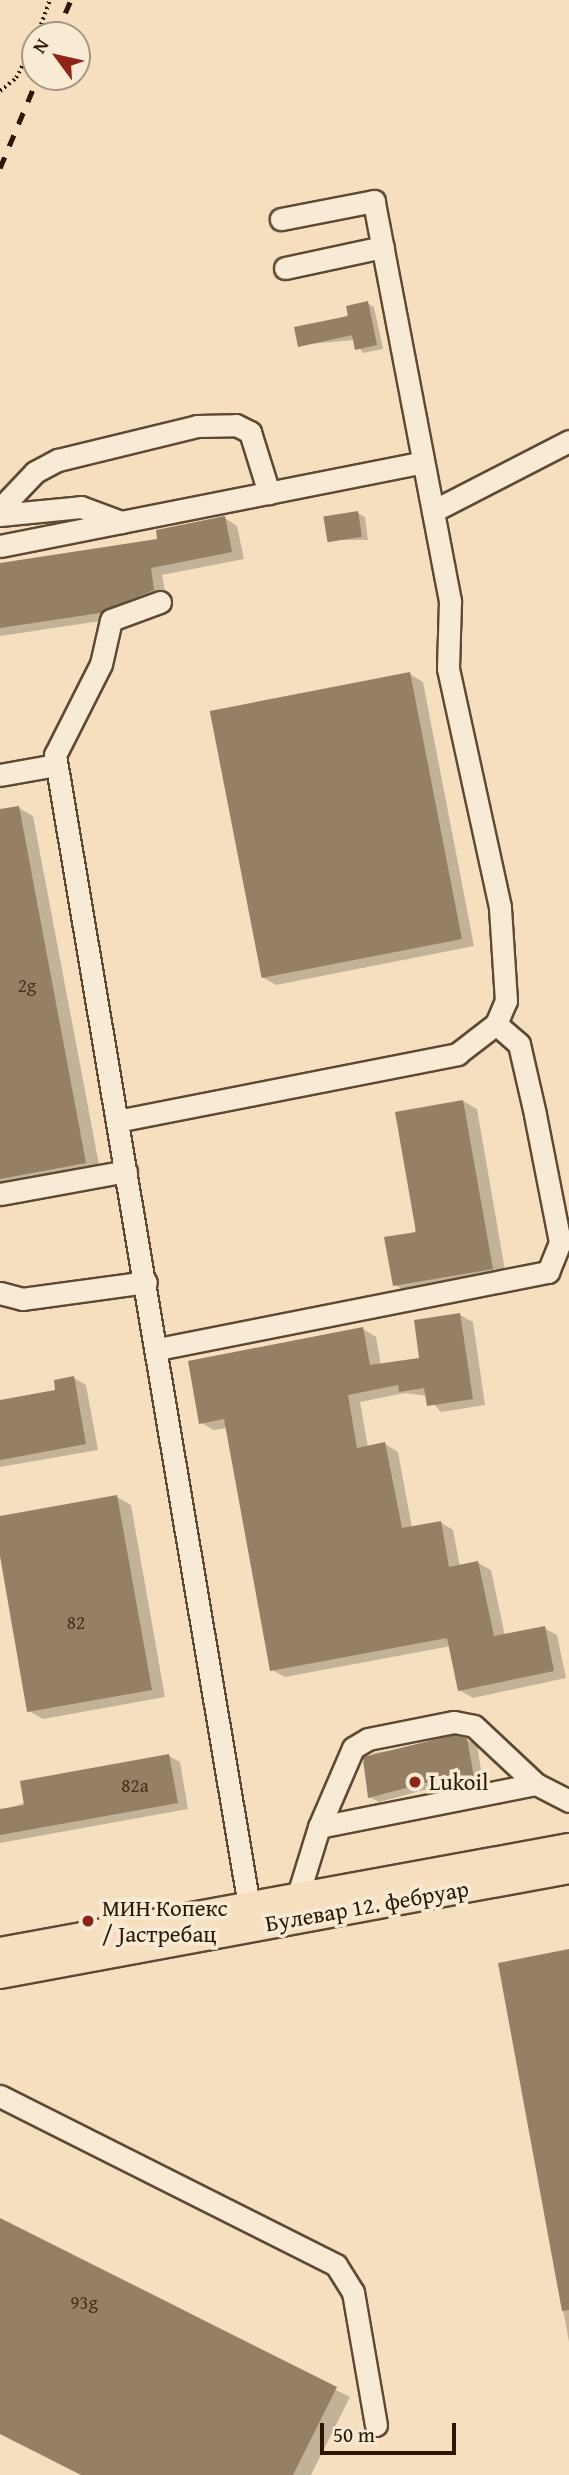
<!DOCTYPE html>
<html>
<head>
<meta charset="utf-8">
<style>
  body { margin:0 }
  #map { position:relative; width:569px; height:2475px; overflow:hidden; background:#f6dfbf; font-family:"Gentium Book Plus",serif }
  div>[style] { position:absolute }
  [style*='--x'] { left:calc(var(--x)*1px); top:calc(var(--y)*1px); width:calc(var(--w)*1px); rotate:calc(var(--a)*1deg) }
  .shadow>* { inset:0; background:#0003 }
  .building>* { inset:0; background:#957f65; transform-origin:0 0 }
  .path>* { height:3.5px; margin-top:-1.75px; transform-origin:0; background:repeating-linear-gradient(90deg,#2c1704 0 2px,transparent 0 5.5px) }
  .roads { filter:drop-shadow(2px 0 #5e4933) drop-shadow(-2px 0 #5e4933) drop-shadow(0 2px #5e4933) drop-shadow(0 -2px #5e4933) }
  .minor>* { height:21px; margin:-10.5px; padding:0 10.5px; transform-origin:10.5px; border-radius:10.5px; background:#f9ead5 }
  .major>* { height:28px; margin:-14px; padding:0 14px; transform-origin:14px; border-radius:14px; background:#f6dfbf }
  .rail>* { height:5px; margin-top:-2.5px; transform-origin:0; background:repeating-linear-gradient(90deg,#2c1704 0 12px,transparent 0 24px) }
  .dots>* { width:19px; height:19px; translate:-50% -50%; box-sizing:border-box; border:4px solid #f9ead5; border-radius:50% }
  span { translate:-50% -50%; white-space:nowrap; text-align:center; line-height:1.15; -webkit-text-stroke:7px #f9ead5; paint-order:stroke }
  .number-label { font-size:19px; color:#46311c }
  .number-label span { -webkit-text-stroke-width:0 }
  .poi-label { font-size:23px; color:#2c1704 }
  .left { translate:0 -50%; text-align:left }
  .street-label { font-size:23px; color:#2c1704 }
  .north { position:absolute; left:21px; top:21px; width:70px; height:70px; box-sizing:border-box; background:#f9ead5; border:2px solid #a79681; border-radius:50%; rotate:303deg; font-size:19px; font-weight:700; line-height:28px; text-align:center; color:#2c1704 }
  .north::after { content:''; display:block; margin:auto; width:24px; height:32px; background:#8f2418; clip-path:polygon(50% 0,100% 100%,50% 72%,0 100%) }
  .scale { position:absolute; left:320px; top:2423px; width:136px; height:32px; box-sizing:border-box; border:4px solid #2c1704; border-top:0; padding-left:9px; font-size:21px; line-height:24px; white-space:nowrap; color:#2c1704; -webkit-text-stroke:5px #f9ead5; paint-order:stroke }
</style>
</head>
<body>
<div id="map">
  <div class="shadow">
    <i style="clip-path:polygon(367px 303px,374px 307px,383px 349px,363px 353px,354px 340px,299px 345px)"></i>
    <i style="clip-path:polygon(358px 513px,365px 517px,368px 540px,328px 540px)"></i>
    <i style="clip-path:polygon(225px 518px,237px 526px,244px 559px,162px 575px,166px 597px,114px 619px,0 636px,0 564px,160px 541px)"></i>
    <i style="clip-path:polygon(410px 674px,423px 682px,474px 946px,276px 985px,262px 977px)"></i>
    <i style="clip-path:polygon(19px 808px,33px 816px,100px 1170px,0 1189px,0 811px)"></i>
    <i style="clip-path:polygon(463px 1101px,477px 1109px,506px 1276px,409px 1293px,395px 1285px)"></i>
    <i style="clip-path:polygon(460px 1315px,473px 1322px,485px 1405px,441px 1412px,427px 1396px,405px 1393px,360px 1402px,368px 1447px,385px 1444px,398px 1452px,412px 1528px,440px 1522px,453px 1530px,460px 1567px,478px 1563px,491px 1570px,505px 1636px,544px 1628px,557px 1635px,566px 1678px,473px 1698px,459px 1690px,451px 1646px,285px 1677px,272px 1670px,227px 1428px,214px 1430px,201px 1423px,363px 1329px,376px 1337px,381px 1365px,421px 1359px)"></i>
    <i style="clip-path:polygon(74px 1378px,86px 1385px,98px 1450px,0 1467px,0 1402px,57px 1391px)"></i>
    <i style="clip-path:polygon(117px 1497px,131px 1505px,165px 1697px,43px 1719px,29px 1711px,0 1517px)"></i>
    <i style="clip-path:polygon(467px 1740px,477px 1745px,484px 1788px,453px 1794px,443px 1785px,379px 1802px,369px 1797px,363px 1763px,374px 1753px)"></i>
    <i style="clip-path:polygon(169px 1756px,180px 1762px,188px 1809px,0 1843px,0 1811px)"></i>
    <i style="clip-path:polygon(569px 1951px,569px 2342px,500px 1964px)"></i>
    <i style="clip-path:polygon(0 2220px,350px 2397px,311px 2475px,83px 2475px,0 2434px)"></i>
  </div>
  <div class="building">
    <i style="clip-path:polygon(368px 301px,377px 345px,355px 350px,352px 335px,298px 347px,294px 327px,348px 316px,346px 306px)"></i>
    <i style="left:358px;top:511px;width:26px;height:35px;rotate:81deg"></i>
    <i style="clip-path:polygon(225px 516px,232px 552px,151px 568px,154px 590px,100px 613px,0 628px,0 563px,157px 539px,156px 530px)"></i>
    <i style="left:410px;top:672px;width:272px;height:204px;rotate:79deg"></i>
    <i style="clip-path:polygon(19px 806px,86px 1163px,0 1179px,0 809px)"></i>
    <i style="clip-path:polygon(463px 1100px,493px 1269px,393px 1286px,384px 1237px,416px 1232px,395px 1112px)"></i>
    <i style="clip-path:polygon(460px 1313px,473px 1399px,427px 1406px,424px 1388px,399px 1392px,398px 1385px,348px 1395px,357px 1448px,385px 1442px,402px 1528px,441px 1521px,449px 1567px,478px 1561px,494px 1636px,545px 1626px,554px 1671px,458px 1691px,447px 1638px,270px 1671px,224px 1419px,199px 1424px,188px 1361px,363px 1327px,370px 1365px,419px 1358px,414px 1320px)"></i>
    <i style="clip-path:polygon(74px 1376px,86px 1444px,0 1460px,0 1400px,55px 1390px,54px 1380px)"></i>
    <i style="clip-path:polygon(117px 1495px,152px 1690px,27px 1712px,0 1556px,0 1516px)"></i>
    <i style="clip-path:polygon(454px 1735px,467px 1738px,475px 1783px,442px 1789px,440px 1779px,368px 1798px,363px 1757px)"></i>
    <i style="clip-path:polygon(169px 1754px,178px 1803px,0 1835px,0 1809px,24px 1805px,20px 1781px)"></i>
    <i style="clip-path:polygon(569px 1949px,569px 2310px,562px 2311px,498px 1963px)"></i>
    <i style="clip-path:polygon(0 2218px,337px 2387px,293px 2475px,81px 2475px,0 2434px)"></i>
  </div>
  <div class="path">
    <i style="--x:37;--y:35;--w:37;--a:-70"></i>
    <i style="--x:0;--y:91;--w:21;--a:-39"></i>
    <i style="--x:16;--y:78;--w:42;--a:-62.8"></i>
  </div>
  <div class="roads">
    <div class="minor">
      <i style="--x:285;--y:268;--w:100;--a:-12.1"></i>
      <i style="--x:0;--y:509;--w:51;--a:-46.6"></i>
      <i style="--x:35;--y:472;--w:26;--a:-28"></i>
      <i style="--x:58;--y:460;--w:143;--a:-13.7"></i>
      <i style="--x:197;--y:426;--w:39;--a:-1"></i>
      <i style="--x:236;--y:425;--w:16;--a:27"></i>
      <i style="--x:250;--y:432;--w:64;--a:72.7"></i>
      <i style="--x:433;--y:511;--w:153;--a:-27.2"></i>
      <i style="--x:0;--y:515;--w:81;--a:-5.6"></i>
      <i style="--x:81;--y:507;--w:43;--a:20.6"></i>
      <i style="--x:0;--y:546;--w:431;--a:-11.2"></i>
      <i style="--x:160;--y:602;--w:52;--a:159.8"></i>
      <i style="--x:111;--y:620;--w:45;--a:102.8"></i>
      <i style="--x:101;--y:664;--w:102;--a:116.8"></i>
      <i style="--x:55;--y:755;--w:1167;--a:80.43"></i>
      <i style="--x:0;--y:775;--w:57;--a:-10.1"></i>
      <i style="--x:117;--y:1121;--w:347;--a:-11.1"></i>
      <i style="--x:457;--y:1054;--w:49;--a:-37.6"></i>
      <i style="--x:496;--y:1024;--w:25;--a:-67"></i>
      <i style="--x:506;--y:1001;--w:94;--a:-93.7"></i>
      <i style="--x:500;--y:907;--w:245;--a:-102.3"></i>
      <i style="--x:448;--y:668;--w:67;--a:-88.3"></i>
      <i style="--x:450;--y:601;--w:407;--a:-100.8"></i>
      <i style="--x:374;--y:201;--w:95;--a:169"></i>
      <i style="--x:0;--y:1194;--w:128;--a:-10.3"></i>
      <i style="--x:0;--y:1293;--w:23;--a:15"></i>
      <i style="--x:22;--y:1299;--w:125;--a:-7.8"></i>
      <i style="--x:158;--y:1349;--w:398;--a:-11.2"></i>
      <i style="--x:548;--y:1272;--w:32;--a:-68"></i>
      <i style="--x:560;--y:1242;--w:130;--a:-101.1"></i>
      <i style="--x:535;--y:1114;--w:72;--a:-102.9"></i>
      <i style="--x:519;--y:1044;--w:30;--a:-139"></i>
      <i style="--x:319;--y:1827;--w:86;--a:-66.7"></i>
      <i style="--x:353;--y:1748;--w:17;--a:-31"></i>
      <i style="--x:368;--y:1739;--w:88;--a:-11.2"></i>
      <i style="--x:454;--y:1722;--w:20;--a:11"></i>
      <i style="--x:474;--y:1726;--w:85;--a:43.1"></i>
      <i style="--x:297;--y:1898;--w:74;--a:-72.8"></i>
      <i style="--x:319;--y:1827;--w:221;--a:-11.2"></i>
      <i style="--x:536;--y:1784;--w:37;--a:27"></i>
      <i style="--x:0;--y:2096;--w:376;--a:26.7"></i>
      <i style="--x:336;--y:2265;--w:32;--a:58"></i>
      <i style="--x:353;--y:2292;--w:135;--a:80.2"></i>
    </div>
    <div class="major">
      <i style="--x:0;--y:1952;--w:578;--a:-10.36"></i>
      <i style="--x:0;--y:1974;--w:579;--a:-10.46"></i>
    </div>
  </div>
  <div class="rail">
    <i style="--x:56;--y:35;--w:38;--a:-67"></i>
    <i style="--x:0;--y:168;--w:99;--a:-67.3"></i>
  </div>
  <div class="dots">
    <i style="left:415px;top:1782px;background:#8f2418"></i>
    <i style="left:88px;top:1921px;background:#8f2418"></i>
  </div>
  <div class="number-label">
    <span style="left:27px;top:986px">2g</span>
    <span style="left:76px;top:1623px">82</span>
    <span style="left:135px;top:1786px">82a</span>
    <span style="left:84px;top:2303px">93g</span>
  </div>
  <div class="poi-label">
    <span class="left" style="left:429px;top:1782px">Lukoil</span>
    <span class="left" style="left:102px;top:1921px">МИН Копекс<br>/ Јастребац</span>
  </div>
  <div class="street-label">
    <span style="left:367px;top:1906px;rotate:-10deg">Булевар 12. фебруар</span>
  </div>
  <div class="north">N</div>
  <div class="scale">50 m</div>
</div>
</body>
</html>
